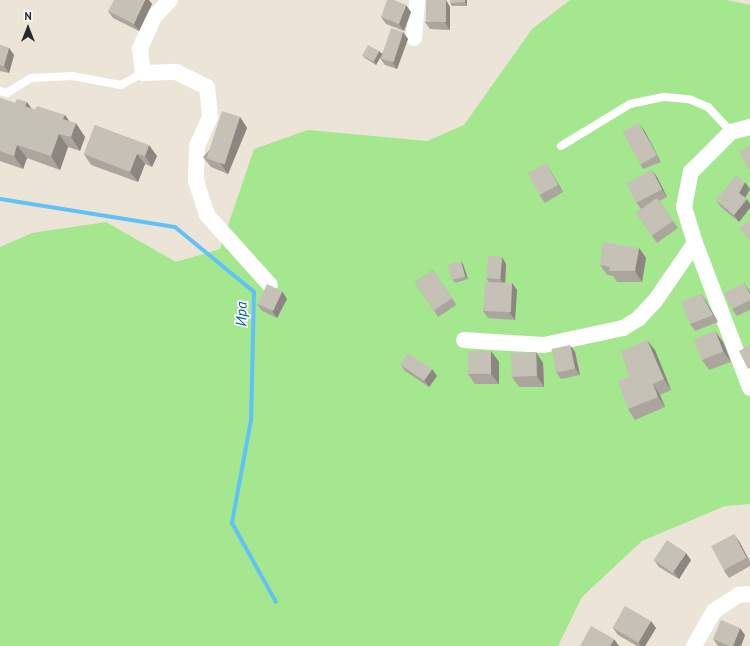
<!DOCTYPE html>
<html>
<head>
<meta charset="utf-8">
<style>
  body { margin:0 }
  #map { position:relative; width:750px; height:646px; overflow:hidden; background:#ebe4d7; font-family:"PT Sans",sans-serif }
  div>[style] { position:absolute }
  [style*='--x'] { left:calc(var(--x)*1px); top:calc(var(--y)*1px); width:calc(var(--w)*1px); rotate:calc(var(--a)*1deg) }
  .green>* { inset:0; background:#a4e78e }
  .stream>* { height:4px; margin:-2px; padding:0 2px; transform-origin:2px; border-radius:2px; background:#60c2f7 }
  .lane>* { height:8px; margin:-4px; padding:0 4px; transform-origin:4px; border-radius:4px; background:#fff }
  .street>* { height:16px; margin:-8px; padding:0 8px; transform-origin:8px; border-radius:8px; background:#fff }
  .wall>* { inset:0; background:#aaa69d; transform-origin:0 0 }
  .shaded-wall>* { inset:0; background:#8b8780 }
  .building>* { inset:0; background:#c6c1b7; transform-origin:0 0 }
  span { translate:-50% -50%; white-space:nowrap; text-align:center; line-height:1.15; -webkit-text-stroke:3.5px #fff; paint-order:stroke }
  .water-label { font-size:15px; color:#035c9e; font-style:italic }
  .north { position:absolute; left:8px; top:8px; width:40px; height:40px; -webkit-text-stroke:3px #fff; paint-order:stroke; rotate:0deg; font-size:11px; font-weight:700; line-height:16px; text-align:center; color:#272727 }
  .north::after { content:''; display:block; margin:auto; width:14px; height:18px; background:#272727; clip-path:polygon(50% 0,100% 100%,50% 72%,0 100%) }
</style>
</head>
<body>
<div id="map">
  <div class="green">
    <i style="clip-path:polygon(570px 0,727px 0,750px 5px,750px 504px,725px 506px,642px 541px,582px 597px,558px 646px,0 646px,0 247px,32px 233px,106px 222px,176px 262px,220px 249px,254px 149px,308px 130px,427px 141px,464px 125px,532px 29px)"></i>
  </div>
  <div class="stream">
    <i style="--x:0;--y:199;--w:177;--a:9.1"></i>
    <i style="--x:175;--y:227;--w:102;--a:39.4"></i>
    <i style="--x:254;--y:292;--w:128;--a:91.3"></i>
    <i style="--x:251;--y:420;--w:105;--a:100.5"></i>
    <i style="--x:232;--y:523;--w:90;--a:60.9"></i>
  </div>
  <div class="lane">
    <i style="--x:0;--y:91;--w:7;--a:16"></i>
    <i style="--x:7;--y:93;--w:28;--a:-32"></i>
    <i style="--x:31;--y:78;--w:41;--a:-2.8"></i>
    <i style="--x:72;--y:76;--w:50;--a:10.4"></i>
    <i style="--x:121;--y:85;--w:25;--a:-29"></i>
    <i style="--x:561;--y:146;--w:81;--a:-31.3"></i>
    <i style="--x:630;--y:104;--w:35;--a:-12"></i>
    <i style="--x:664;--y:97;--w:25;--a:5"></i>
    <i style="--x:689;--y:99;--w:21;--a:23"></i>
    <i style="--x:708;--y:107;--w:34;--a:47"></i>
  </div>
  <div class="street">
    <i style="--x:170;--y:0;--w:23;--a:133"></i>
    <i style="--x:154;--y:17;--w:35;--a:114"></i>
    <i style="--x:140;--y:49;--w:24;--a:83"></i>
    <i style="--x:143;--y:73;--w:33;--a:-2"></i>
    <i style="--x:176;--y:72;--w:34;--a:26"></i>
    <i style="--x:207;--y:87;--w:30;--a:84"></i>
    <i style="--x:210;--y:117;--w:32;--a:114"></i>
    <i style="--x:197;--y:146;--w:35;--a:92"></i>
    <i style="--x:196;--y:181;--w:36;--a:72"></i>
    <i style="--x:207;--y:215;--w:94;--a:48"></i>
    <i style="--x:414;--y:38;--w:38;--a:-85"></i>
    <i style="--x:695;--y:243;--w:155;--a:69.2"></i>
    <i style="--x:464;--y:340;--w:80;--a:3.6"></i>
    <i style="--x:544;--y:345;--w:81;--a:-12.1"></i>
    <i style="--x:623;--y:328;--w:17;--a:-31"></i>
    <i style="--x:638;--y:319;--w:25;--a:-47"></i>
    <i style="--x:655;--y:301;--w:70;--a:-55.4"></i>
    <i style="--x:695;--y:243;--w:38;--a:-107"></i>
    <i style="--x:684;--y:207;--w:36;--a:-79"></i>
    <i style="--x:691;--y:172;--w:57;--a:-45"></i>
    <i style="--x:731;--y:132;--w:20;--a:-15"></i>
    <i style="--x:694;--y:646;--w:40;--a:-60.3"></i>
    <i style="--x:714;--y:611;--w:30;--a:-33"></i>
    <i style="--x:739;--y:595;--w:11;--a:-5"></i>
  </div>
  <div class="wall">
    <i style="clip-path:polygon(446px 0,450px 7px,450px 30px,430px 29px,425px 22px)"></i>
    <i style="clip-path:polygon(467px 0,467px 6px,452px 6px,450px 3px)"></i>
    <i style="clip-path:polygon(152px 4px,139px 31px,113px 18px,108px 11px)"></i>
    <i style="clip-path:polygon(411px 12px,404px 31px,386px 24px,381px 17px)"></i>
    <i style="clip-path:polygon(403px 32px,408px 39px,397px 69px,385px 65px,380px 58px,376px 65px,365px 58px,362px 55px,381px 54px)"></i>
    <i style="clip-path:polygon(0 45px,9px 48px,14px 55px,9px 73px,0 71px)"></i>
    <i style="clip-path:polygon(0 98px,15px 103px,27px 102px,31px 108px,35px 110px,65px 115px,69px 121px,85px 137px,80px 151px,68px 147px,60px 170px,27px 158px,23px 169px,0 161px)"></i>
    <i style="clip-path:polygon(240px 117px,247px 128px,228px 174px,211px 167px,203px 157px)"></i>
    <i style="clip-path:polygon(95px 125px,157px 156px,152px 167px,145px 164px,138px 182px,91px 165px,84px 154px)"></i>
    <i style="clip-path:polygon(644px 130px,661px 162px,643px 169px,639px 162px)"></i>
    <i style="clip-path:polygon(546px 163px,550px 170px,563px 192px,545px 203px,540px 196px)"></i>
    <i style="clip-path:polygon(657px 177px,667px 197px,659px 201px,678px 228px,657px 243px,636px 213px,643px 208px,641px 209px,636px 202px)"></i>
    <i style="clip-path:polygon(750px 189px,745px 197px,750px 204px,750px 208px,739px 222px,721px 207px,716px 200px)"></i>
    <i style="clip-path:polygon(639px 248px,646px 258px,642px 282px,617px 282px,613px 276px,607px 275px,600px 265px)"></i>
    <i style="clip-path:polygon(463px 264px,468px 279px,455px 283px,452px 279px)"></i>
    <i style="clip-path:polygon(506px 264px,505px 283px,517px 290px,515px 320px,488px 318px,483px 311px,489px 282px,486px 278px)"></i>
    <i style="left:433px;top:270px;width:42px;height:22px;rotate:56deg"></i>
    <i style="clip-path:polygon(744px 283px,750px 292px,750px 310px,737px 316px,732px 309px)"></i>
    <i style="clip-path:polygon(701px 294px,718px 322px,695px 331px,690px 324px)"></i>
    <i style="clip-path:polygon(287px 299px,277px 318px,262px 311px,257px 304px)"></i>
    <i style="clip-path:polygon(723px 342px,731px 362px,709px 370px,702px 360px)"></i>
    <i style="clip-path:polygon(655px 350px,671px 390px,660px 395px,665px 407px,635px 420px,628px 409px,629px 377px)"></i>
    <i style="clip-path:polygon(491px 351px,499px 362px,499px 384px,475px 384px,468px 374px)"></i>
    <i style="clip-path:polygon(575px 352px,580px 375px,561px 379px,556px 372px)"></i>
    <i style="clip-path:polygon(543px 363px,544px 387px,519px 387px,512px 377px)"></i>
    <i style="clip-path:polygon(400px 364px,437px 376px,429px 387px,405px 371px)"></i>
    <i style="clip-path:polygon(739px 541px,750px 562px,750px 566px,729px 578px,724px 571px)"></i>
    <i style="clip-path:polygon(654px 560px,691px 560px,679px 579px,659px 567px)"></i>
    <i style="clip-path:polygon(613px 628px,656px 628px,645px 646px,637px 646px,618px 635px)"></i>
    <i style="clip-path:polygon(745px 635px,741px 646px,718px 646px,713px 639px)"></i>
  </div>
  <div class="shaded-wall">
    <i style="clip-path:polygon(145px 0,149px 0,152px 4px,139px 31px,134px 24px)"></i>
    <i style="clip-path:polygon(446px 0,450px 7px,450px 30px,445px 23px)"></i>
    <i style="clip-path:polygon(465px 0,467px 0,467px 6px,465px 2px)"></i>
    <i style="clip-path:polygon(406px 5px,411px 12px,404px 31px,399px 24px)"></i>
    <i style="clip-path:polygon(403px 32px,408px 39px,397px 69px,392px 62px)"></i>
    <i style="clip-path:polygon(9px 48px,14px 55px,9px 73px,4px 66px)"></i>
    <i style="clip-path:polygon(379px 51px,382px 54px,376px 65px,374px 61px)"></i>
    <i style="clip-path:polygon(27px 102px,36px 116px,25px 106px)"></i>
    <i style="clip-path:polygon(65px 115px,74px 128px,76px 123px,85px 137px,80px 151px,71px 137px,63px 119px)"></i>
    <i style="clip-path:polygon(240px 117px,247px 128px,228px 174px,221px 164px)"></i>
    <i style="clip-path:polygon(639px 123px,644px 130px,661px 162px,657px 155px)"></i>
    <i style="clip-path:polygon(59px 134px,68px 147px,60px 170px,51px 156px)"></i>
    <i style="clip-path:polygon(17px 145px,27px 158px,23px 169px,14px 156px)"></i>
    <i style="clip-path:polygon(149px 145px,157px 156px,152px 167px,145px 156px)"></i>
    <i style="clip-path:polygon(137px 154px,145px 164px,138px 182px,130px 172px)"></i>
    <i style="clip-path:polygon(546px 163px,550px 170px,563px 192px,558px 185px)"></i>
    <i style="clip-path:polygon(652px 170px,657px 177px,667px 197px,662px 190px)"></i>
    <i style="clip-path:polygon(745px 182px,750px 189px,744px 200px,739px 193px)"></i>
    <i style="clip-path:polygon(747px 199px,750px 204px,750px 208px,739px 222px,734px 215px)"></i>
    <i style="clip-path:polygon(639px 248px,646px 258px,642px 282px,635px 271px)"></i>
    <i style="clip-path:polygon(502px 257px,506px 264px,505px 286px,500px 279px)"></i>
    <i style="clip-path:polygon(461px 261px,463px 264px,468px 279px,465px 276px)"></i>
    <i style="clip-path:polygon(512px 283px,517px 290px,515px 320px,510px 313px)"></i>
    <i style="clip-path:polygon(744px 283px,750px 292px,750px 294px)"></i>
    <i style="clip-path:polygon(282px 291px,287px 299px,277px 318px,272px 311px)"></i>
    <i style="clip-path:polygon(701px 294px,706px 301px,718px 322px,713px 315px)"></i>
    <i style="clip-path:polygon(715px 331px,723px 342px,731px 362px,723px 351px)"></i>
    <i style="clip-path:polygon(647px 340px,655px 350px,671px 390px,664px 379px)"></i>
    <i style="clip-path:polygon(570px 345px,575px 352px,580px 375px,575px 368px)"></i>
    <i style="clip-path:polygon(491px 351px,499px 362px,499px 384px,491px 374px)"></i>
    <i style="clip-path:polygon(536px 352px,543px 363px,544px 387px,537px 376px)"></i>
    <i style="clip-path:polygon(432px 369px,437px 376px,429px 387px,424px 380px)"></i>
    <i style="clip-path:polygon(653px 384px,660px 395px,665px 407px,658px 397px)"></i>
    <i style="clip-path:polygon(734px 534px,739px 541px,750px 562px,747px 558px)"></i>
    <i style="clip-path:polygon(686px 553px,691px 560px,679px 579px,674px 572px)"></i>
    <i style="clip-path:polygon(651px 621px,656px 628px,645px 646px,641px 646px,638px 642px)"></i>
    <i style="clip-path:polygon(740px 628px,745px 635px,741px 646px,733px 646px)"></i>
    <i style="clip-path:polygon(614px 639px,619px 646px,610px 646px)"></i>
  </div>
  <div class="building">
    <i style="clip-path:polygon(114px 0,145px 0,134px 24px,108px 11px)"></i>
    <i style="clip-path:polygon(387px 0,394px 0,406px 5px,399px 24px,381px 17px)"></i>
    <i style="left:426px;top:0;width:20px;height:22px"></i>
    <i style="clip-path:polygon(450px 0,465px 0,465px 2px,450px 3px)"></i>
    <i style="left:391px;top:28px;width:13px;height:32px;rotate:18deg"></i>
    <i style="clip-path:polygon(0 45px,9px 48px,4px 66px,0 65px)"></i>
    <i style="left:368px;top:45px;width:13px;height:12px;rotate:29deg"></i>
    <i style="clip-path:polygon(0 98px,15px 103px,17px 99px,27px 102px,25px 106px,35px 110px,37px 106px,65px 115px,63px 119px,76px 123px,71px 137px,59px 134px,51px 156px,17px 145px,14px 156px,0 151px)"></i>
    <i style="left:222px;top:111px;width:19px;height:50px;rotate:18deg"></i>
    <i style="left:639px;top:123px;width:37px;height:19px;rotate:61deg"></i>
    <i style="clip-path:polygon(95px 125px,149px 145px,145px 156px,137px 154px,130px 172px,84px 154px)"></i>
    <i style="clip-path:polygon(750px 146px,750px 169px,748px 170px,739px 151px)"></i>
    <i style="left:546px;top:163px;width:25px;height:21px;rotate:61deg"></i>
    <i style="left:652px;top:170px;width:22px;height:29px;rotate:63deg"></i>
    <i style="clip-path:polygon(736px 175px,745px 182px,739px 193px,747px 199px,734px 215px,716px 200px)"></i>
    <i style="left:657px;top:198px;width:28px;height:26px;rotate:55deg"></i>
    <i style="clip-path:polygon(750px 220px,750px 241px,739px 228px)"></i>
    <i style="clip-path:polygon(603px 242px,639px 248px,635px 271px,609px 271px,610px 267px,600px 265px)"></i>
    <i style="left:488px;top:256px;width:14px;height:22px;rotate:4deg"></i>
    <i style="left:461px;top:261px;width:16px;height:14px;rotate:75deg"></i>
    <i style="left:433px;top:270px;width:34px;height:22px;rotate:56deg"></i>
    <i style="left:485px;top:282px;width:27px;height:29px;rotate:2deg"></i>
    <i style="clip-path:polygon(744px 283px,750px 294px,750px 300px,732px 309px,724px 293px)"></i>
    <i style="left:267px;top:284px;width:17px;height:22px;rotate:25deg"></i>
    <i style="clip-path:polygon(701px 294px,713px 315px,690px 324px,681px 302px)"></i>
    <i style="left:715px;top:331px;width:22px;height:23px;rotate:68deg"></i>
    <i style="clip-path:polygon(647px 340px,664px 379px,653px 384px,658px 397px,628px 409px,618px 381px,629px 377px,621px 351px)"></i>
    <i style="left:570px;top:345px;width:24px;height:19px;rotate:78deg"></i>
    <i style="clip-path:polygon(750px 345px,750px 368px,748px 369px,739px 351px)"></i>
    <i style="left:468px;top:351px;width:23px;height:23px"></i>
    <i style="left:536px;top:352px;width:24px;height:25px;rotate:88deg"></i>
    <i style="left:408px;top:353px;width:29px;height:14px;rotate:34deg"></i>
    <i style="left:734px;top:534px;width:27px;height:26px;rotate:62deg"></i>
    <i style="left:667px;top:540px;width:23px;height:24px;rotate:34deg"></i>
    <i style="left:625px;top:606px;width:30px;height:25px;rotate:30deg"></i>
    <i style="clip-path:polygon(721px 620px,740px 628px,733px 646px,729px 646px,713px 639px)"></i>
    <i style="clip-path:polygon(591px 626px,614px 639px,610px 646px,580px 646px)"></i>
  </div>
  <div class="water-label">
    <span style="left:241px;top:314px;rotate:-89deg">Ира</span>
  </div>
  <div class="north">N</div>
</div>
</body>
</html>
